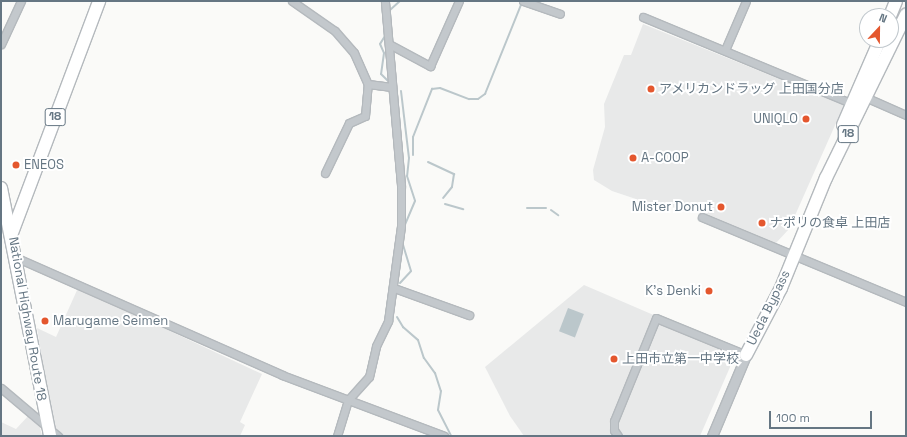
<!DOCTYPE html>
<html>
<head>
<meta charset="utf-8">
<style>
  body { margin:0 }
  #map { position:relative; width:907px; height:437px; overflow:hidden; background:#fafaf8; font-family:"Space Grotesk","Noto Sans JP",sans-serif }
  div>[style] { position:absolute }
  [style*='--x'] { left:calc(var(--x)*1px); top:calc(var(--y)*1px); width:calc(var(--w)*1px); rotate:calc(var(--a)*1deg) }
  .built>* { inset:0; background:#e8e9e9 }
  .water>* { inset:0; background:#bbc7cb; transform-origin:0 0 }
  .stream>* { height:2px; margin:-1px; padding:0 1px; transform-origin:1px; border-radius:1px; background:#bbc7cb }
  .roads { filter:drop-shadow(1px 0 #b4b9bd) drop-shadow(-1px 0 #b4b9bd) drop-shadow(0 1px #b4b9bd) drop-shadow(0 -1px #b4b9bd) }
  .minor>* { height:7px; margin:-3.5px; padding:0 3.5px; transform-origin:3.5px; border-radius:3.5px; background:#c3c8cc }
  .tertiary>* { height:9px; margin:-4.5px; padding:0 4.5px; transform-origin:4.5px; border-radius:4.5px; background:#c3c8cc }
  .trunk>* { height:12px; margin:-6px; padding:0 6px; transform-origin:6px; border-radius:6px; background:#fff }
  .dots>* { width:11px; height:11px; translate:-50% -50%; box-sizing:border-box; border:2px solid #fff; border-radius:50% }
  span { translate:-50% -50%; white-space:nowrap; text-align:center; line-height:1.15; -webkit-text-stroke:4px #fff; paint-order:stroke }
  .shield-label span { padding:1px 3px; background:#fff; border:1px solid; border-radius:3px; -webkit-text-stroke-width:0 }
  .shield-label { font-size:12px; color:#657683; font-weight:700 }
  .poi-label { font-size:13px; color:#657683 }
  .left { translate:0 -50%; text-align:left }
  .right { translate:-100% -50%; text-align:right }
  .street-label { font-size:13px; color:#657683 }
  .frame { position:absolute; inset:0; border:2px solid #657683; pointer-events:none }
  .north { position:absolute; left:859px; top:8px; width:40px; height:40px; box-sizing:border-box; background:#fff; border:1px solid #c1c8cd; border-radius:50%; rotate:22deg; font-size:11px; font-weight:700; line-height:16px; text-align:center; color:#657683 }
  .north::after { content:''; display:block; margin:auto; width:14px; height:18px; background:#e4572e; clip-path:polygon(50% 0,100% 100%,50% 72%,0 100%) }
  .scale { position:absolute; left:769px; top:411px; width:103px; height:18px; box-sizing:border-box; border:2px solid #657683; border-top:0; padding-left:5px; font-size:12px; line-height:14px; white-space:nowrap; color:#657683; -webkit-text-stroke:3px #fff; paint-order:stroke }
</style>
</head>
<body>
<div id="map">
  <div class="built">
    <i style="clip-path:polygon(643px 24px,844px 105px,789px 229px,776px 243px,704px 213px,645px 202px,612px 191px,594px 180px,593px 170px,605px 127px,604px 104px,624px 55px,631px 55px)"></i>
    <i style="clip-path:polygon(584px 285px,737px 351px,700px 436px,524px 436px,510px 416px,485px 367px)"></i>
    <i style="clip-path:polygon(78px 288px,262px 374px,240px 422px,245px 425px,240px 436px,63px 436px,53px 424px,37px 328px,56px 337px)"></i>
    <i style="clip-path:polygon(29px 415px,39px 423px,42px 436px,1px 436px,1px 422px,16px 429px)"></i>
  </div>
  <div class="water">
    <i style="left:568px;top:308px;width:17px;height:25px;rotate:21deg"></i>
  </div>
  <div class="stream">
    <i style="--x:390;--y:28;--w:18;--a:-90"></i>
    <i style="--x:390;--y:10;--w:13;--a:-42"></i>
    <i style="--x:385;--y:36;--w:9;--a:122"></i>
    <i style="--x:380;--y:44;--w:10;--a:66"></i>
    <i style="--x:384;--y:53;--w:21;--a:98"></i>
    <i style="--x:381;--y:74;--w:10;--a:45"></i>
    <i style="--x:401;--y:91;--w:67;--a:83.2"></i>
    <i style="--x:409;--y:158;--w:18;--a:96"></i>
    <i style="--x:407;--y:176;--w:26;--a:72"></i>
    <i style="--x:415;--y:201;--w:28;--a:113"></i>
    <i style="--x:413;--y:155;--w:18;--a:-90"></i>
    <i style="--x:413;--y:137;--w:52;--a:-68.4"></i>
    <i style="--x:432;--y:89;--w:8;--a:-7"></i>
    <i style="--x:440;--y:88;--w:31;--a:21"></i>
    <i style="--x:469;--y:99;--w:9;--a:0"></i>
    <i style="--x:478;--y:99;--w:9;--a:-36"></i>
    <i style="--x:485;--y:94;--w:96;--a:-68"></i>
    <i style="--x:428;--y:162;--w:29;--a:25"></i>
    <i style="--x:454;--y:174;--w:13;--a:99"></i>
    <i style="--x:452;--y:187;--w:14;--a:129"></i>
    <i style="--x:445;--y:204;--w:19;--a:16"></i>
    <i style="--x:527;--y:208;--w:19;--a:0"></i>
    <i style="--x:551;--y:210;--w:9;--a:36"></i>
    <i style="--x:400;--y:283;--w:16;--a:-47"></i>
    <i style="--x:411;--y:271;--w:31;--a:-107"></i>
    <i style="--x:397;--y:317;--w:12;--a:59"></i>
    <i style="--x:403;--y:327;--w:20;--a:41"></i>
    <i style="--x:418;--y:340;--w:19;--a:72"></i>
    <i style="--x:424;--y:358;--w:19;--a:54"></i>
    <i style="--x:435;--y:373;--w:19;--a:72"></i>
    <i style="--x:441;--y:391;--w:19;--a:99"></i>
    <i style="--x:438;--y:410;--w:29;--a:63"></i>
  </div>
  <div class="roads">
    <div class="minor">
      <i style="--x:292;--y:1;--w:52;--a:34.9"></i>
      <i style="--x:335;--y:31;--w:29;--a:49"></i>
      <i style="--x:354;--y:53;--w:34;--a:66"></i>
      <i style="--x:368;--y:84;--w:24;--a:7"></i>
      <i style="--x:523;--y:1;--w:39;--a:19"></i>
      <i style="--x:643;--y:17;--w:227;--a:22.5"></i>
      <i style="--x:1;--y:44;--w:47;--a:-65.1"></i>
      <i style="--x:389;--y:44;--w:47;--a:28.2"></i>
      <i style="--x:430;--y:66;--w:71;--a:-66"></i>
      <i style="--x:725;--y:50;--w:53;--a:-66.8"></i>
      <i style="--x:865;--y:97;--w:45;--a:23.7"></i>
      <i style="--x:325;--y:173;--w:55;--a:-64.4"></i>
      <i style="--x:349;--y:123;--w:17;--a:-24"></i>
      <i style="--x:365;--y:116;--w:32;--a:-85"></i>
      <i style="--x:702;--y:217;--w:221;--a:22.6"></i>
      <i style="--x:15;--y:257;--w:292;--a:23.8"></i>
      <i style="--x:282;--y:375;--w:173;--a:20.6"></i>
      <i style="--x:394;--y:288;--w:80;--a:19.8"></i>
      <i style="--x:1;--y:388;--w:75;--a:40.1"></i>
      <i style="--x:337;--y:436;--w:38;--a:-73"></i>
      <i style="--x:348;--y:400;--w:31;--a:-48"></i>
      <i style="--x:369;--y:377;--w:32;--a:-77"></i>
      <i style="--x:376;--y:346;--w:28;--a:-64"></i>
      <i style="--x:388;--y:321;--w:96;--a:-82.2"></i>
      <i style="--x:401;--y:226;--w:41;--a:-90"></i>
      <i style="--x:401;--y:185;--w:185;--a:-95"></i>
      <i style="--x:618;--y:436;--w:7;--a:-124"></i>
      <i style="--x:614;--y:430;--w:9;--a:-90"></i>
      <i style="--x:614;--y:421;--w:111;--a:-67.8"></i>
      <i style="--x:656;--y:318;--w:97;--a:22.3"></i>
    </div>
    <div class="tertiary">
      <i style="--x:712;--y:436;--w:88;--a:-67.2"></i>
    </div>
    <div class="trunk">
      <i style="--x:890;--y:16;--w:16;--a:-68"></i>
      <i style="--x:843;--y:125;--w:93;--a:-66.5"></i>
      <i style="--x:1;--y:188;--w:253;--a:78.8"></i>
      <i style="--x:12;--y:233;--w:248;--a:-69.4"></i>
      <i style="--x:746;--y:355;--w:76;--a:-62.4"></i>
      <i style="--x:781;--y:288;--w:119;--a:-67.8"></i>
      <i style="--x:826;--y:178;--w:182;--a:-63.9"></i>
    </div>
  </div>
  <div class="dots">
    <i style="left:651px;top:89px;background:#e4572e"></i>
    <i style="left:806px;top:119px;background:#e4572e"></i>
    <i style="left:633px;top:158px;background:#e4572e"></i>
    <i style="left:16px;top:165px;background:#e4572e"></i>
    <i style="left:721px;top:207px;background:#e4572e"></i>
    <i style="left:762px;top:223px;background:#e4572e"></i>
    <i style="left:709px;top:291px;background:#e4572e"></i>
    <i style="left:45px;top:321px;background:#e4572e"></i>
    <i style="left:614px;top:359px;background:#e4572e"></i>
  </div>
  <div class="shield-label">
    <span style="left:55px;top:117px">18</span>
    <span style="left:848px;top:134px">18</span>
  </div>
  <div class="poi-label">
    <span class="left" style="left:659px;top:89px">アメリカンドラッグ 上田国分店</span>
    <span class="right" style="left:798px;top:119px">UNIQLO</span>
    <span class="left" style="left:641px;top:158px">A-COOP</span>
    <span class="left" style="left:24px;top:165px">ENEOS</span>
    <span class="right" style="left:713px;top:207px">Mister Donut</span>
    <span class="left" style="left:770px;top:223px">ナポリの食卓 上田店</span>
    <span class="right" style="left:701px;top:291px">K's Denki</span>
    <span class="left" style="left:53px;top:321px">Marugame Seimen</span>
    <span class="left" style="left:622px;top:359px">上田市立第一中学校</span>
  </div>
  <div class="street-label">
    <span style="left:769px;top:308px;rotate:-64deg">Ueda Bypass</span>
    <span style="left:27px;top:319px;rotate:80deg">National Highway Route 18</span>
  </div>
  <div class="frame"></div>
  <div class="north">N</div>
  <div class="scale">100 m</div>
</div>
</body>
</html>
